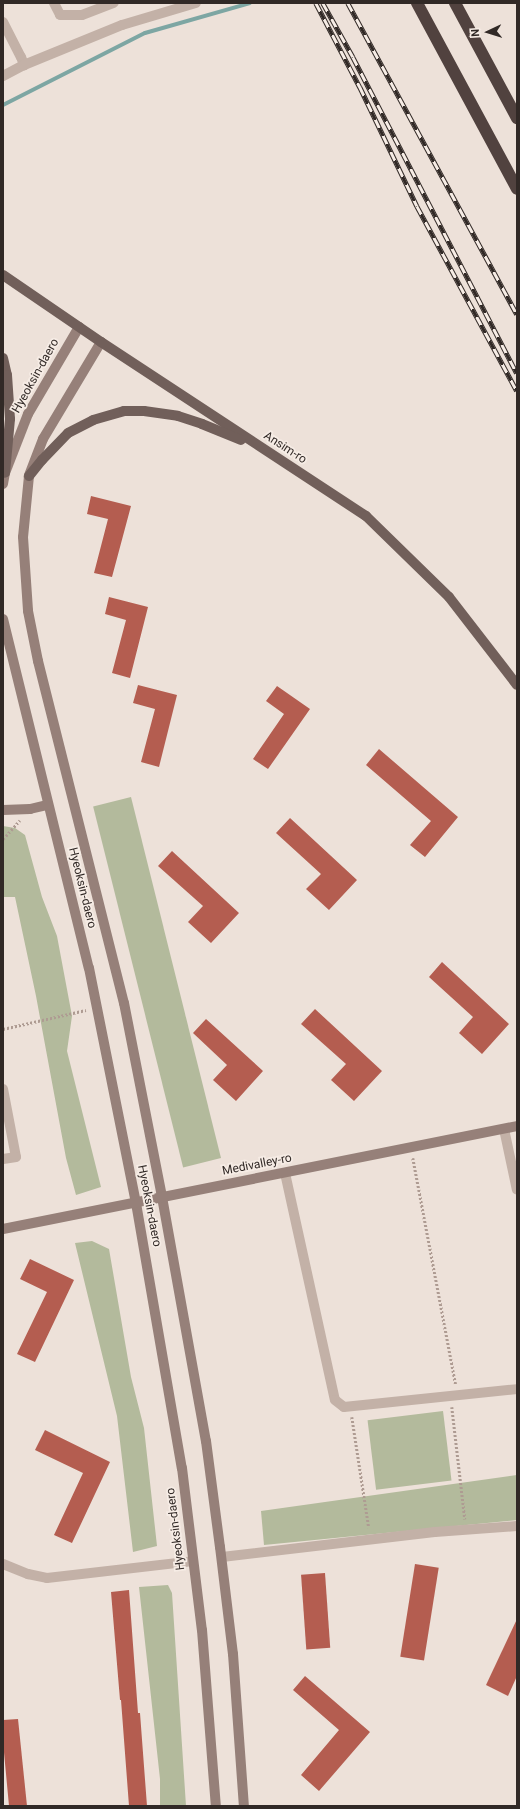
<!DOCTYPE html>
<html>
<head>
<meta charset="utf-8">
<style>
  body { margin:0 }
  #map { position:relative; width:520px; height:1809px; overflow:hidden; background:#ede1d9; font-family:Roboto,sans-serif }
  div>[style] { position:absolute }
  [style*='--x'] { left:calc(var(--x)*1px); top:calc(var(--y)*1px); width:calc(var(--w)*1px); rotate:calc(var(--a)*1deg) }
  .green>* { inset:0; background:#b3ba9c; transform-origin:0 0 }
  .stream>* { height:4px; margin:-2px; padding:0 2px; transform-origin:2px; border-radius:2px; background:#7da6a3 }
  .building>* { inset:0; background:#b45d50; transform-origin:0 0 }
  .path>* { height:2.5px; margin-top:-1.25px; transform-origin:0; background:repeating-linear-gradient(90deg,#ae9b92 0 2px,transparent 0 4px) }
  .street>* { height:10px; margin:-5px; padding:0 5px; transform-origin:5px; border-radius:5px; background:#c3b1a7 }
  .secondary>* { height:10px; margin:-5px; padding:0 5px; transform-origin:5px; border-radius:5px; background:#968079 }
  .primary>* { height:10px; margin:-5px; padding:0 5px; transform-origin:5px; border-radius:5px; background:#715f5a }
  .highway>* { height:12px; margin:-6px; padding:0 6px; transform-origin:6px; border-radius:6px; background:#51423f }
  .rail>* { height:4.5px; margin-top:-2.25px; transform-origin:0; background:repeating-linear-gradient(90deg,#f6ece5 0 9px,#312926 0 18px); box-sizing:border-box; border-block:1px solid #312926 }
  span { translate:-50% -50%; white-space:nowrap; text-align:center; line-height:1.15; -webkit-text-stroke:3.5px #f6ece5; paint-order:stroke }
  .street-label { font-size:12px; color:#312926 }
  .frame { position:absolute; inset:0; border:4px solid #312926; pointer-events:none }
  .north { position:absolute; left:468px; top:12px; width:40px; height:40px; -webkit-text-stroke:3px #f6ece5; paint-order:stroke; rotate:266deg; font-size:11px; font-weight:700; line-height:16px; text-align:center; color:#312926 }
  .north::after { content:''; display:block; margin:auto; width:14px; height:18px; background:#312926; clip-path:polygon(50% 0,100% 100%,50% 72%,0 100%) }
</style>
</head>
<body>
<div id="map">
  <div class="green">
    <i style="left:131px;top:797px;width:372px;height:39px;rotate:76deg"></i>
    <i style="clip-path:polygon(3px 826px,15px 828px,25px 835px,42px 897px,57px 936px,72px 1016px,67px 1051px,101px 1187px,76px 1195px,66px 1158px,36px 996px,15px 897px,3px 897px)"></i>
    <i style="clip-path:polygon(92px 1241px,109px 1249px,131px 1377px,144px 1428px,157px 1546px,133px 1552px,117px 1416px,75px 1243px)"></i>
    <i style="left:443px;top:1411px;width:70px;height:76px;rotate:83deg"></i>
    <i style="clip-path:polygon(517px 1475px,517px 1520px,264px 1545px,261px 1511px)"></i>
    <i style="clip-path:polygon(168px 1585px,172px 1593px,186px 1806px,160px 1806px,160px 1779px,139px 1587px)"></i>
  </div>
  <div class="stream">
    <i style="--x:3;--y:105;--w:159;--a:-26.9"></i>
    <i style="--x:145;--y:33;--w:109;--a:-15.9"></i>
  </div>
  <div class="building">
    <i style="clip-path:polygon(91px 496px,131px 506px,112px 577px,94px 573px,108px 519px,87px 514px)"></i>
    <i style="clip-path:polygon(109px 597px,148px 607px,130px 678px,112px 673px,126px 620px,105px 614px)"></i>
    <i style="clip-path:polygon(138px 685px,177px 695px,159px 767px,141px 762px,155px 709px,133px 703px)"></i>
    <i style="clip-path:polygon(277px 686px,310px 709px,268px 769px,253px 759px,284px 714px,266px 701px)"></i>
    <i style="clip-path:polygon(379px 749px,458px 817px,425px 857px,410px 845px,431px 821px,366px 765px)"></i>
    <i style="clip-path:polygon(290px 818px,357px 880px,329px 910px,306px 889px,321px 874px,276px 833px)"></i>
    <i style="clip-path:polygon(172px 851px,239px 913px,211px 943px,188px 922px,203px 906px,158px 866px)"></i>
    <i style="clip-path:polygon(442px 962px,509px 1024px,482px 1054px,459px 1033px,473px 1017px,429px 977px)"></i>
    <i style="clip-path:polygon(315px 1009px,382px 1071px,354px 1101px,331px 1080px,346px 1064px,301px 1024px)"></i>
    <i style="clip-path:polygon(206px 1019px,263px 1071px,236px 1101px,213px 1080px,227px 1065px,193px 1033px)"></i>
    <i style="clip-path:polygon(30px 1259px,74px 1280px,35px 1362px,17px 1354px,47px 1292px,20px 1279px)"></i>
    <i style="clip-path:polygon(45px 1430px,110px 1462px,72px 1543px,54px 1535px,83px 1473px,35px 1450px)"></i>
    <i style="left:415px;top:1564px;width:24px;height:94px;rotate:9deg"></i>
    <i style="left:325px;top:1573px;width:75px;height:24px;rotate:86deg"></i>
    <i style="clip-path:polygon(129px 1590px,138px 1713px,140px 1713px,147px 1806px,129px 1806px,121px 1700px,120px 1700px,111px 1592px)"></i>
    <i style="clip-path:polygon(517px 1619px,517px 1676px,508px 1696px,486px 1685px)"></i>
    <i style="clip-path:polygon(305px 1676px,370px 1732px,319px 1791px,301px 1775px,339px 1730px,293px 1690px)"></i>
    <i style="clip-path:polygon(18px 1719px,27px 1806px,9px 1806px,3px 1742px,3px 1720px)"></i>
  </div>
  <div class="path">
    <i style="--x:3;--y:839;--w:25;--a:-48"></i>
    <i style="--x:3;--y:1029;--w:85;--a:-12.9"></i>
    <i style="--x:413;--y:1158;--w:231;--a:79.3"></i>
    <i style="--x:452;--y:1407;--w:113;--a:83.4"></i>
    <i style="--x:352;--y:1417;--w:112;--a:81.3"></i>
  </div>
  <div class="street">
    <i style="--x:54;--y:3;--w:13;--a:63"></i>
    <i style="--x:60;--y:15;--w:22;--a:0"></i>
    <i style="--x:82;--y:15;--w:34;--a:-21"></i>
    <i style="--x:3;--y:22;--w:39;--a:63"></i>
    <i style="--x:21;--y:57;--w:9;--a:69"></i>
    <i style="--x:3;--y:76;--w:24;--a:-28"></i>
    <i style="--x:24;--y:65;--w:106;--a:-22.2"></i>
    <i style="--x:122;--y:25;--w:77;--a:-16.6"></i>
    <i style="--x:3;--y:1089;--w:69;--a:79.2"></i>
    <i style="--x:16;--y:1157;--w:13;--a:171"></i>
    <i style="--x:504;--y:1129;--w:62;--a:78"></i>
    <i style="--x:285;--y:1173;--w:232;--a:77.6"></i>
    <i style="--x:335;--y:1400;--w:11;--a:38"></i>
    <i style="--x:344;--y:1407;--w:174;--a:-5.9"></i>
    <i style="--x:222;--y:1557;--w:214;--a:-6.7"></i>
    <i style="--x:435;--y:1532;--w:82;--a:-4.2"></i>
    <i style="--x:3;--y:1564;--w:27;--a:22"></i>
    <i style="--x:28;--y:1574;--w:19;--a:12"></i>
    <i style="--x:47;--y:1578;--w:147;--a:-6.6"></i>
  </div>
  <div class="secondary">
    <i style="--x:101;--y:342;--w:113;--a:120.9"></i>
    <i style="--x:43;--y:439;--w:40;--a:111"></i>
    <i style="--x:29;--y:476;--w:61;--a:95.6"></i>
    <i style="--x:23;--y:537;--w:74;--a:86.1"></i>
    <i style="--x:28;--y:611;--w:51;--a:78.7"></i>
    <i style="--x:38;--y:661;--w:353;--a:75.9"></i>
    <i style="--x:124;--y:1003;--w:198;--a:78.9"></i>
    <i style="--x:162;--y:1197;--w:248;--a:79.8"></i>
    <i style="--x:206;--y:1441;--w:107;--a:82.5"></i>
    <i style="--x:220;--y:1547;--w:108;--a:83.1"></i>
    <i style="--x:233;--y:1654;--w:152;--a:85.9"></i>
    <i style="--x:3;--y:484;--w:11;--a:-80"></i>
    <i style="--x:5;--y:473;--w:63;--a:-68.7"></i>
    <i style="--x:28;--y:414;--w:101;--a:-59.6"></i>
    <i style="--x:3;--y:619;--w:359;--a:76.2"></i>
    <i style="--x:89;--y:968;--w:240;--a:78.7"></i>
    <i style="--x:136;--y:1203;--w:269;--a:80.2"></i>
    <i style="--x:182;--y:1468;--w:163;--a:83"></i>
    <i style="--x:202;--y:1630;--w:177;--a:85.5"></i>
    <i style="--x:3;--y:810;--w:27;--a:-2"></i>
    <i style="--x:30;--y:809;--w:18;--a:-13"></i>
    <i style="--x:3;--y:1229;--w:524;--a:-11.33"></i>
  </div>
  <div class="primary">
    <i style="--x:3;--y:275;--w:119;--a:34.4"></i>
    <i style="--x:101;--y:342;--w:317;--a:33.3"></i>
    <i style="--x:366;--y:516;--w:116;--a:44.3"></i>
    <i style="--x:449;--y:597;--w:111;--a:52.3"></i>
    <i style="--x:3;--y:358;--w:17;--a:77"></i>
    <i style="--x:7;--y:375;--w:44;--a:86.1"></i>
    <i style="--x:10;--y:419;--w:54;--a:95.3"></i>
    <i style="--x:29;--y:476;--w:21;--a:-51"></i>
    <i style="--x:42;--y:460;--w:37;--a:-46"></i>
    <i style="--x:68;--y:433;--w:28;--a:-27"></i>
    <i style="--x:93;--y:420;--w:32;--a:-16"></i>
    <i style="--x:124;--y:411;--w:20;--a:0"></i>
    <i style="--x:144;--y:411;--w:34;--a:8"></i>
    <i style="--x:178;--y:416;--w:25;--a:18"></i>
    <i style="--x:202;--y:424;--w:42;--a:22.3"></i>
  </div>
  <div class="highway">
    <i style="--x:417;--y:3;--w:211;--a:61.7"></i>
    <i style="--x:455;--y:3;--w:131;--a:61.7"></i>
  </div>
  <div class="rail">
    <i style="--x:316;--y:3;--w:95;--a:62.4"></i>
    <i style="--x:360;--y:87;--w:132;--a:64.4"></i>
    <i style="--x:417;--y:206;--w:210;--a:61.6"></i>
    <i style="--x:323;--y:3;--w:62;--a:60.9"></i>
    <i style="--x:353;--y:57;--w:356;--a:62.6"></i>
    <i style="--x:348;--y:3;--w:354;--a:61.5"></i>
  </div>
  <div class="street-label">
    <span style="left:36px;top:376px;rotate:-61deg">Hyeoksin-daero</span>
    <span style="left:285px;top:448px;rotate:33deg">Ansim-ro</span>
    <span style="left:82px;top:888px;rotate:76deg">Hyeoksin-daero</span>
    <span style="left:257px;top:1165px;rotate:-11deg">Medivalley-ro</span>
    <span style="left:149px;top:1206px;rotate:79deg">Hyeoksin-daero</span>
    <span style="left:176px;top:1529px;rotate:-97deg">Hyeoksin-daero</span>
  </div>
  <div class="frame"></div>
  <div class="north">N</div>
</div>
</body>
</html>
